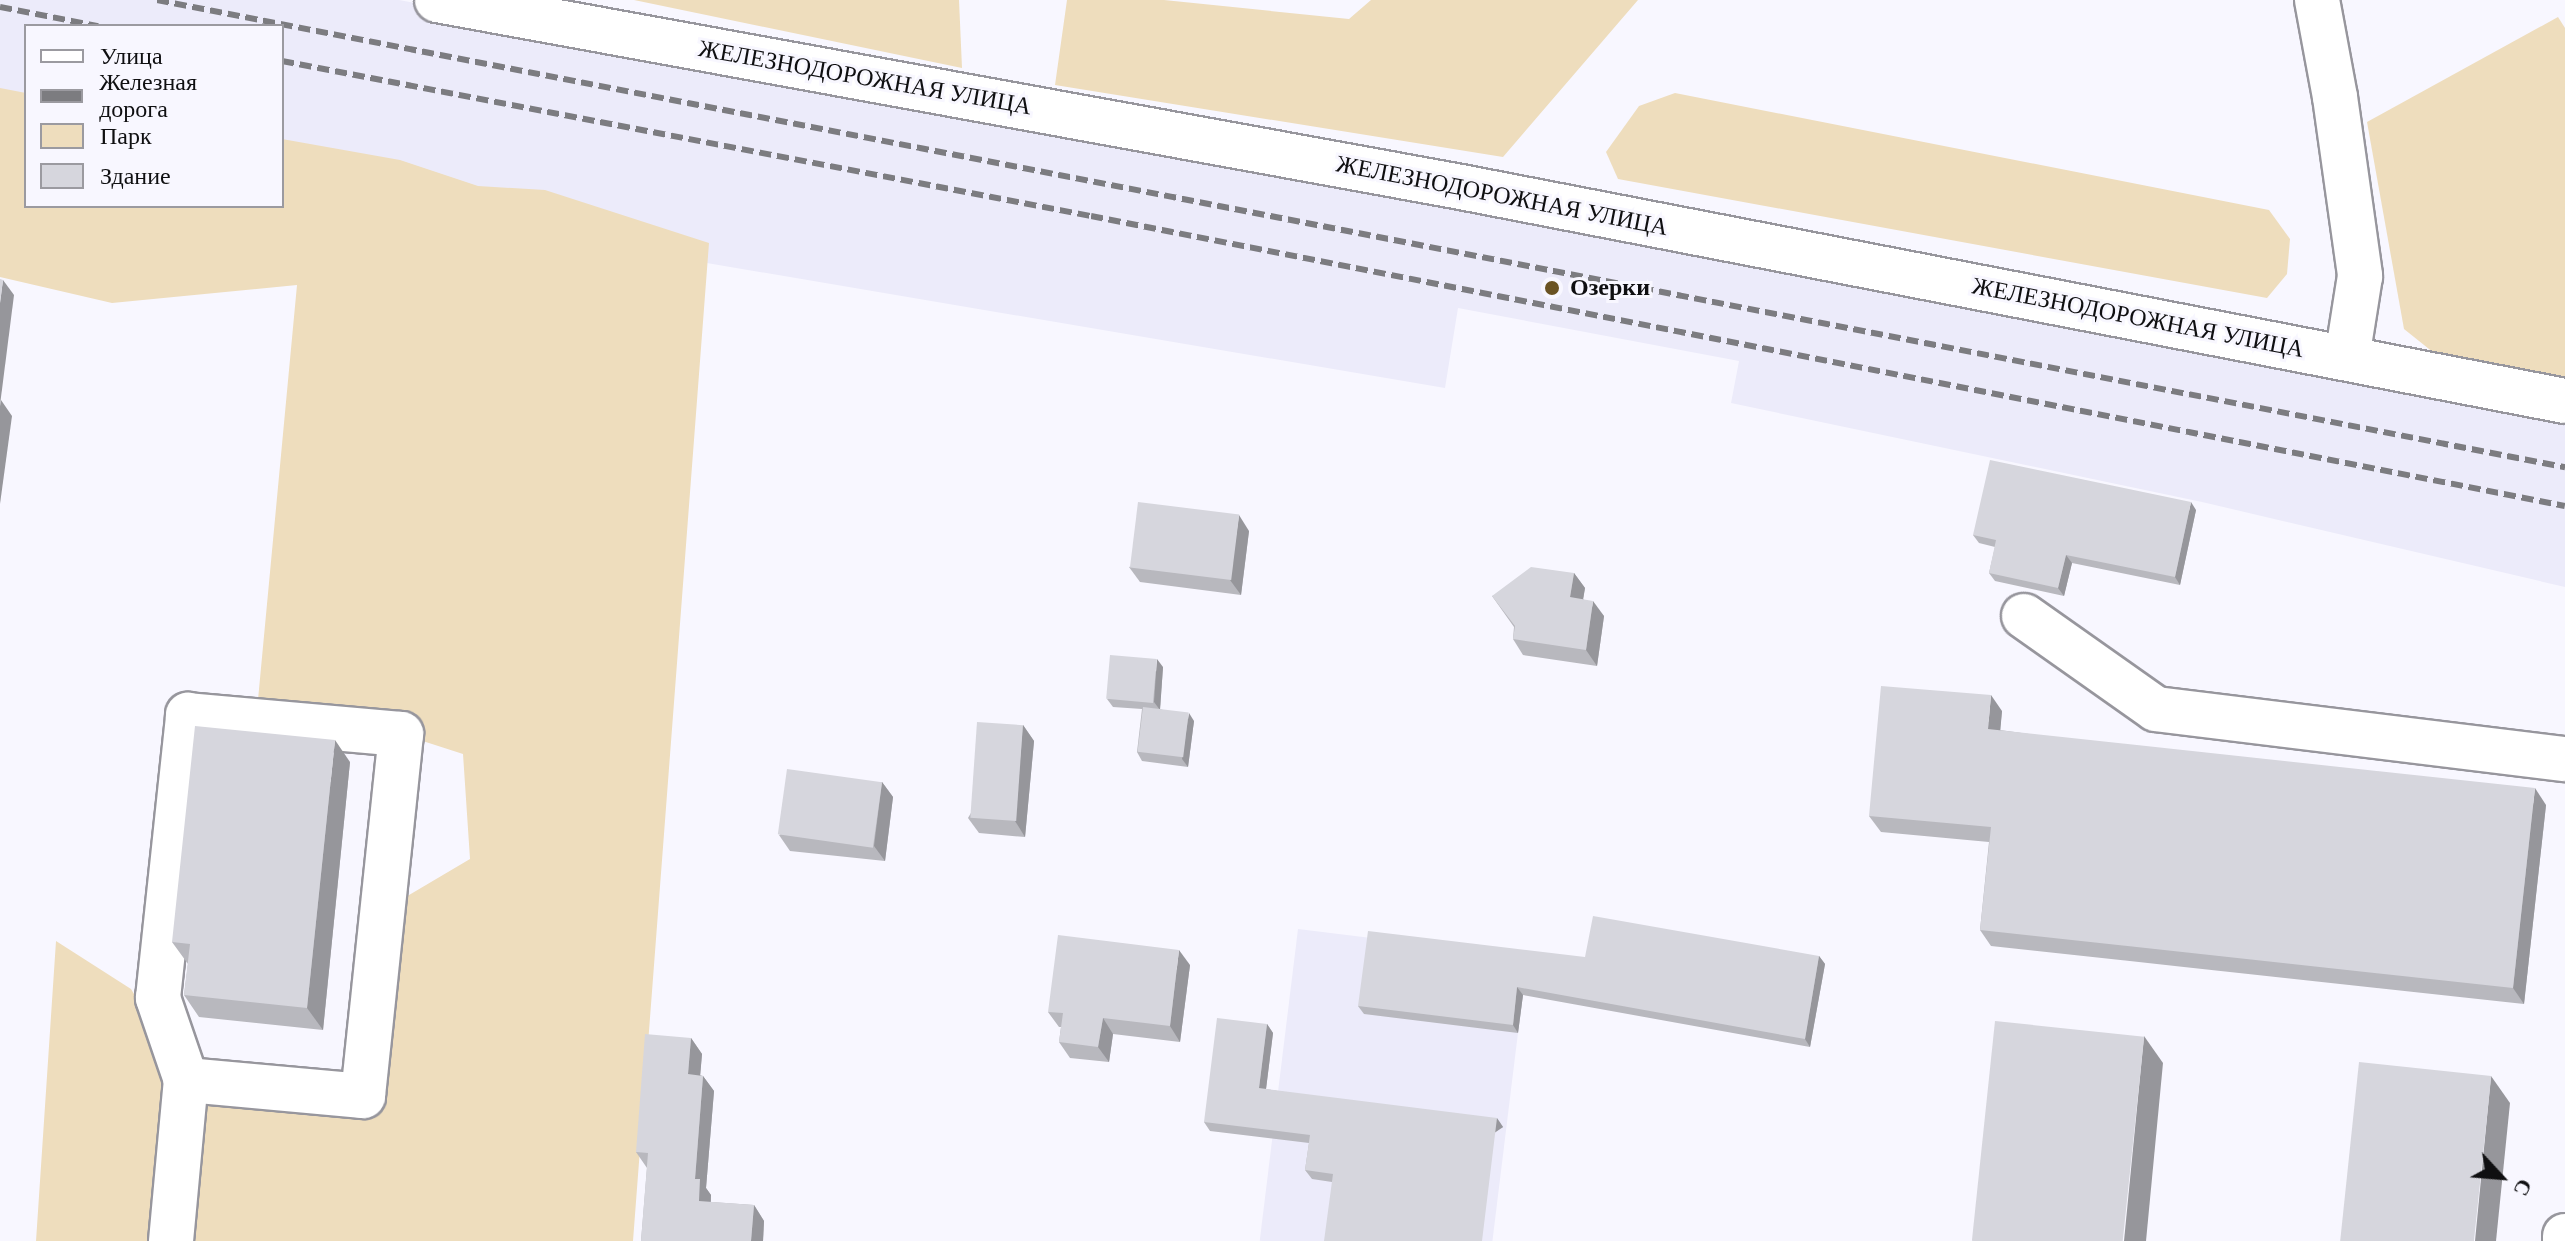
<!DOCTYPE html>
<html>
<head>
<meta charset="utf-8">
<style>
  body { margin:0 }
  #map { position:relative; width:2565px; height:1241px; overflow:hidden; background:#f8f7ff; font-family:"Times New Roman",serif }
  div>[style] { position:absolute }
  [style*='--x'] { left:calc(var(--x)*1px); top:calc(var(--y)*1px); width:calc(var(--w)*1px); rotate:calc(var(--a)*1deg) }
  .built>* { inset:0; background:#ecebfa; transform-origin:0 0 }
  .green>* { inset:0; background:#eeddbd }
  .roads { filter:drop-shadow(2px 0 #97969d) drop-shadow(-2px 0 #97969d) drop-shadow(0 2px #97969d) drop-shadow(0 -2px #97969d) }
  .minor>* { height:44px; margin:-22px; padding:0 22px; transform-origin:22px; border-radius:22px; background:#fff }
  .rail>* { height:6px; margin-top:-3px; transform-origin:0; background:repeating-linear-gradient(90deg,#7c7c80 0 12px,transparent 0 18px) }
  .wall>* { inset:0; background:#b8b8be }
  .shaded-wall>* { inset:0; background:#96969b; transform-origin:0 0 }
  .building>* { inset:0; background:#d6d6dd; transform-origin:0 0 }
  .dots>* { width:22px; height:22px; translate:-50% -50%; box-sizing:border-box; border:4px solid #f8f7ff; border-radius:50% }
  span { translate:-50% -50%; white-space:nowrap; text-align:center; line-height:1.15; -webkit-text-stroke:6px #f8f7ff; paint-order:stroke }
  .street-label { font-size:24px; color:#0f0f11 }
  .poi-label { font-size:24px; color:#0f0f11; font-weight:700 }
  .left { translate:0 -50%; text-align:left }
  .legend { position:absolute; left:24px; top:24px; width:260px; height:184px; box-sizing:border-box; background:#f8f7ff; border:2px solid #9b9aa0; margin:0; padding:10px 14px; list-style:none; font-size:24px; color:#0f0f11 }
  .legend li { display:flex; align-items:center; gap:16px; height:40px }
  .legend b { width:40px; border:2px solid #9b9aa0 }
  .north { position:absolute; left:2461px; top:1137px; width:80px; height:80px; -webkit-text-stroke:6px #f8f7ff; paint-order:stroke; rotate:116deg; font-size:22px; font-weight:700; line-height:32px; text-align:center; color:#0f0f11 }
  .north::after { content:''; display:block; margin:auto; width:28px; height:36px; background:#0f0f11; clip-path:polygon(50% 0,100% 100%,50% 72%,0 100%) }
</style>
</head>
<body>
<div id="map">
  <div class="built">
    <i style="clip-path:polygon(0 0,399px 0,1468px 201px,2565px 422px,2565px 587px,2202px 502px,1731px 403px,1739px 361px,1458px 308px,1445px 388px,282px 191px,282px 26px,26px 26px,26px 143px,0 137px)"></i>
    <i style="left:1298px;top:929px;width:231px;height:314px;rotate:7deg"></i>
  </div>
  <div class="green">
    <i style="clip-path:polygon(634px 0,959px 0,962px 68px)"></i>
    <i style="clip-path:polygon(1067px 0,1164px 0,1349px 19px,1371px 0,1638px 0,1503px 157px,1055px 85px)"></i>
    <i style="clip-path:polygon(2558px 17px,2565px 28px,2565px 385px,2444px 361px,2404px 329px,2367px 122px)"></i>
    <i style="clip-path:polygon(0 88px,26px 93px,26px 206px,282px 206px,282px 139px,400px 160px,478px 186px,545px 190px,709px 243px,633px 1241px,36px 1241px,56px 941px,131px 989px,186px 1080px,363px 1096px,382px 911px,470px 859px,463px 754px,401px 734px,256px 721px,297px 285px,112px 303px,0 277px)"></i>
    <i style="clip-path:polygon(1675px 93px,2269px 210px,2290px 239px,2287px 274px,2267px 298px,1618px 179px,1606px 152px,1639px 106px)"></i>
  </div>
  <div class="roads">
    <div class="minor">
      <i style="--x:437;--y:0;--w:1046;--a:10.35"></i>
      <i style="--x:1466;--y:188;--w:1119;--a:10.97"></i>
      <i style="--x:2317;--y:0;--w:99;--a:79.5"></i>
      <i style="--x:2335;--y:97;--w:181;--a:82"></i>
      <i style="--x:2360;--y:276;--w:83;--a:99"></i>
      <i style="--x:2024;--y:616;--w:161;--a:35.2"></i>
      <i style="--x:2156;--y:709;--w:412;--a:7"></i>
      <i style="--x:171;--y:1241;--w:162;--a:-84.7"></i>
      <i style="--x:186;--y:1080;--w:87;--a:-108.9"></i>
      <i style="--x:158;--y:998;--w:285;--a:-83.9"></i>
      <i style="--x:188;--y:715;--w:214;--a:5.1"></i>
      <i style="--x:401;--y:734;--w:364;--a:96"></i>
      <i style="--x:363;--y:1096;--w:178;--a:-174.8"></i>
      <i style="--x:2565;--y:1241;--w:5;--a:-90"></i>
    </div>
  </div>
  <div class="rail">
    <i style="--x:157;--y:0;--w:2453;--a:10.98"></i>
    <i style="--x:0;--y:7;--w:100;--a:11"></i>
    <i style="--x:282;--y:61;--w:824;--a:10.85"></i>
    <i style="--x:1091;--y:216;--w:1502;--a:11.13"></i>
  </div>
  <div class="wall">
    <i style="clip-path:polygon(2196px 510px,2180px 585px,2072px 563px,2064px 596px,1995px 581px,1989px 573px,1995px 547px,1979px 543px,1973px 535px)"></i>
    <i style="clip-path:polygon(1249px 531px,1241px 595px,1140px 582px,1129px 567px)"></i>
    <i style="clip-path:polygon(1574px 573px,1585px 588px,1583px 599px,1604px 616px,1597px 666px,1523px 655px,1513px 639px,1514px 627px,1492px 596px)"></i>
    <i style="clip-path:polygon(1163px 667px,1160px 709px,1194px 721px,1188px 767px,1142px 761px,1137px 752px,1142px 709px,1113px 707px,1107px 699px)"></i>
    <i style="clip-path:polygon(2002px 711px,2000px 730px,2546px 805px,2524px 1004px,1991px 946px,1980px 930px,1989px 842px,1881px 832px,1869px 816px)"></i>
    <i style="clip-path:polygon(1023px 725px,1034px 741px,1025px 837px,979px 833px,968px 818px)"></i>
    <i style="clip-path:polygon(350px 762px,323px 1030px,199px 1017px,184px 995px,188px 964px,172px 942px)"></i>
    <i style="clip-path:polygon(882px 782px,893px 797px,885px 861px,790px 851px,779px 835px)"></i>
    <i style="clip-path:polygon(1819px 956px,1825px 964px,1810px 1047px,1523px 995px,1518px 1033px,1364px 1014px,1358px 1006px,1585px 957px)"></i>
    <i style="clip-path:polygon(1190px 965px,1180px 1042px,1113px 1034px,1109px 1062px,1070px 1058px,1059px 1042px,1061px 1027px,1059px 1027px,1048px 1012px)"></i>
    <i style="clip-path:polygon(1267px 1024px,1273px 1033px,1266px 1089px,1503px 1127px,1332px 1182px,1312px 1179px,1305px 1170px,1309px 1143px,1210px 1131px,1204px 1122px)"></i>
    <i style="clip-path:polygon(691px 1038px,702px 1054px,700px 1075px,703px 1076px,714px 1091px,706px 1188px,711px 1195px,711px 1202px,754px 1205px,764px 1221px,763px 1241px,641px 1241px,647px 1168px,636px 1152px)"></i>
  </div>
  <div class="shaded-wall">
    <i style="clip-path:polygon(3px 280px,14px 295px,0 405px,0 303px)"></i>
    <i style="clip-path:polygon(1px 400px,12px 416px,0 504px,0 406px)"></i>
    <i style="clip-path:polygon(2191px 502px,2196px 510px,2180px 585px,2175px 577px)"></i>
    <i style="clip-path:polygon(1239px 515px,1249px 531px,1241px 595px,1230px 580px)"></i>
    <i style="clip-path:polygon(2066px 555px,2072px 563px,2064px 596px,2058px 588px)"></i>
    <i style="clip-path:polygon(1574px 573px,1585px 588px,1581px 612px,1570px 597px)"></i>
    <i style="clip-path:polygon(1593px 601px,1604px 616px,1597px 666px,1586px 650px)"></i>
    <i style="clip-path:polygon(1157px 659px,1163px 667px,1160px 710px,1154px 702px)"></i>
    <i style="clip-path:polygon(1991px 695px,2002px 711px,1999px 745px,1988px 729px)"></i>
    <i style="clip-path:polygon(1189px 713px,1194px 721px,1188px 767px,1182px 759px)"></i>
    <i style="clip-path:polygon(1023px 725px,1034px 741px,1025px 837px,1015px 821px)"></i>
    <i style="clip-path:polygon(335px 740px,350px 762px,323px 1030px,307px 1008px)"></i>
    <i style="clip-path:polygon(882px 782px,893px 797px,885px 861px,874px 846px)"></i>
    <i style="clip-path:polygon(2535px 788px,2546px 805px,2524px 1004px,2513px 988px)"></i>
    <i style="clip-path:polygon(1179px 950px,1190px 965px,1180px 1042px,1170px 1026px)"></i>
    <i style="clip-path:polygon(1819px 956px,1825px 964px,1810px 1047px,1805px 1039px)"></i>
    <i style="clip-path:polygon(1517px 987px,1523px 995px,1518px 1033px,1513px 1025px)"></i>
    <i style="clip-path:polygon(1103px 1018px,1113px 1034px,1109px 1062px,1098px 1047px)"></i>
    <i style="clip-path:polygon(1267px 1024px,1273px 1033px,1265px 1097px,1259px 1088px)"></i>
    <i style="clip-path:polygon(2144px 1036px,2163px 1063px,2146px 1241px,2124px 1241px)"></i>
    <i style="clip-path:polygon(691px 1038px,702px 1054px,699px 1090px,688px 1074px)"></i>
    <i style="clip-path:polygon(703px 1076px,714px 1091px,706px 1188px,711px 1195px,710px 1217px,699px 1201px,695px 1179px)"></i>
    <i style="clip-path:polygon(2491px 1076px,2510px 1103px,2496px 1241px,2475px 1241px)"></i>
    <i style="left:1497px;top:1118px;width:11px;height:124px;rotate:56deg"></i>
    <i style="clip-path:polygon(754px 1205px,764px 1221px,763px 1241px,751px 1241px)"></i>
  </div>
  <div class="building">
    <i style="clip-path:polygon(0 279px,3px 280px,0 303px)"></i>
    <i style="clip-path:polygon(1990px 460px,2191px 502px,2175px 577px,2066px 555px,2058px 588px,1989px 573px,1996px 540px,1973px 535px)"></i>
    <i style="left:1138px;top:502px;width:102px;height:66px;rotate:7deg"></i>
    <i style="clip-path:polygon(1531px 567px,1574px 573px,1570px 597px,1593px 601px,1586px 650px,1513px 639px,1515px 626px,1492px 596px)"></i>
    <i style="left:1110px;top:655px;width:47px;height:44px;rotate:5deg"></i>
    <i style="clip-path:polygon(1881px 686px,1991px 695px,1988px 729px,2535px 788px,2513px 988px,1980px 930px,1991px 827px,1869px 816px)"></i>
    <i style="left:1143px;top:707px;width:46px;height:45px;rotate:7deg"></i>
    <i style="left:977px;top:722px;width:46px;height:96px;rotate:4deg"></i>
    <i style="clip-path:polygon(195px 726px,335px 740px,307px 1008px,184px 995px,190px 944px,172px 942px)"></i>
    <i style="left:787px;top:769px;width:96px;height:66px;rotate:8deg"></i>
    <i style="clip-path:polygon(1593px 916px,1819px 956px,1805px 1039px,1517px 987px,1513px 1025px,1358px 1006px,1368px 931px,1585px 957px)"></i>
    <i style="clip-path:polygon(1058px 935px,1179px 950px,1170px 1026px,1103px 1018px,1098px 1047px,1059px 1042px,1063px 1013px,1048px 1012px)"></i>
    <i style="clip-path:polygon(1217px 1018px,1267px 1024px,1259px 1088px,1497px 1118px,1482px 1241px,1324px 1241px,1333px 1174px,1305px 1170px,1310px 1135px,1204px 1122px)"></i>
    <i style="left:1995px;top:1021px;width:150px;height:221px;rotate:6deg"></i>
    <i style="clip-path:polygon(645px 1034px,691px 1038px,688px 1074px,703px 1076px,695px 1179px,700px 1179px,699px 1201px,754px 1205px,751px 1241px,641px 1241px,648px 1153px,636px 1152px)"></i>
    <i style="left:2359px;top:1062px;width:133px;height:180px;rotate:6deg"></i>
  </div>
  <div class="dots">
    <i style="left:1552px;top:288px;background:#6a5323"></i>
  </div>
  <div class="street-label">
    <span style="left:865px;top:78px;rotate:10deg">ЖЕЛЕЗНОДОРОЖНАЯ УЛИЦА</span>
    <span style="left:1502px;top:196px;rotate:11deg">ЖЕЛЕЗНОДОРОЖНАЯ УЛИЦА</span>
    <span style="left:2138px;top:318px;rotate:11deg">ЖЕЛЕЗНОДОРОЖНАЯ УЛИЦА</span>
  </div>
  <div class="poi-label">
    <span class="left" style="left:1570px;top:288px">Озерки</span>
  </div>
  <ul class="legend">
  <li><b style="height:10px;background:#fff"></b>Улица</li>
  <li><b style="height:10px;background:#7c7c80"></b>Железная дорога</li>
  <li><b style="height:22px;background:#eeddbd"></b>Парк</li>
  <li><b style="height:22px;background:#d6d6dd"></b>Здание</li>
  </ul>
  <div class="north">С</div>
</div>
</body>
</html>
